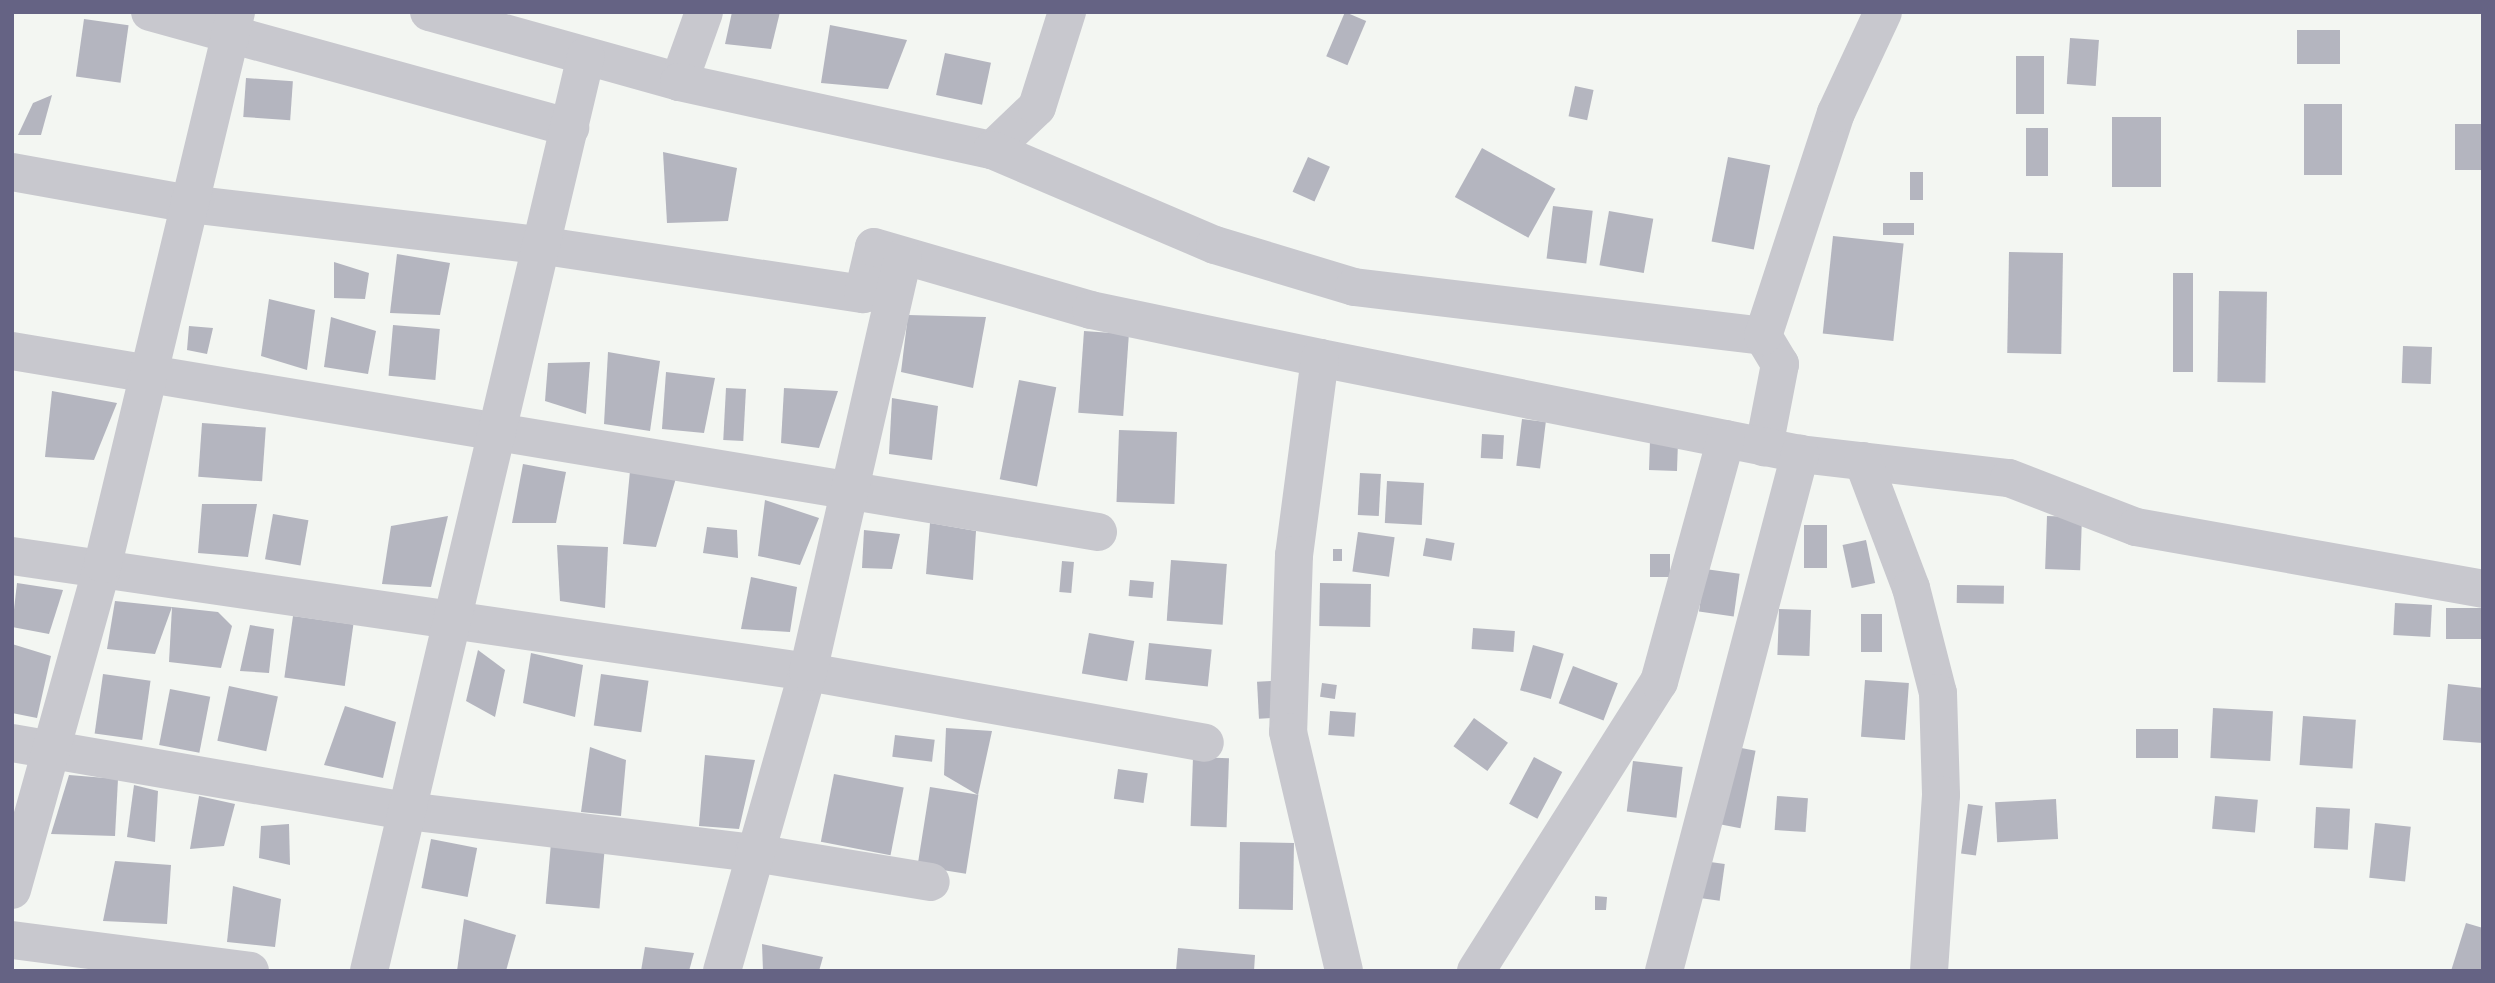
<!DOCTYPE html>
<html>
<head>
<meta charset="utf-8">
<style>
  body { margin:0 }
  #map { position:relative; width:2495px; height:983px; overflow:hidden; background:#f3f6f2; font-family:"Fira Sans",sans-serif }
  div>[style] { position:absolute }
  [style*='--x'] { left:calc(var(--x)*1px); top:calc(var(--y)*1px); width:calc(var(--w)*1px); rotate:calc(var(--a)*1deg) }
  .building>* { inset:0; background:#b4b5bf; transform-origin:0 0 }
  .minor>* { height:38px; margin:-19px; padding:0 19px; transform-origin:19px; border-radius:19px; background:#c8c8ce }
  span { translate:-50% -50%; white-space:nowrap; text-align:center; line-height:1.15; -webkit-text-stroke:7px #fff; paint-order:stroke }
  .frame { position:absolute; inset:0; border:14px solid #656384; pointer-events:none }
</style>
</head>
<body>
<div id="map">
  <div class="building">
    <i style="clip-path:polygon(732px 12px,780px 12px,771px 49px,725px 44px)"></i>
    <i style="left:1345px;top:12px;width:23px;height:48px;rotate:23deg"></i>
    <i style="left:84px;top:19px;width:45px;height:58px;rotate:8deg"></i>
    <i style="clip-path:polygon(830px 25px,907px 40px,888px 89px,821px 83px)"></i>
    <i style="left:2297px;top:30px;width:43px;height:34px"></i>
    <i style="left:2070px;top:38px;width:29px;height:46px;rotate:4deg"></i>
    <i style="left:945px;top:53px;width:47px;height:43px;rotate:12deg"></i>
    <i style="left:2016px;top:56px;width:28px;height:58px"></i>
    <i style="left:246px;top:78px;width:47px;height:39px;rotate:4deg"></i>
    <i style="left:1575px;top:86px;width:19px;height:31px;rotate:12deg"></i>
    <i style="clip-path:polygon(52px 95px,41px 135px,18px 135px,33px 103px)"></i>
    <i style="left:2304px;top:104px;width:38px;height:71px"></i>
    <i style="left:2112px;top:117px;width:49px;height:70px"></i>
    <i style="left:2455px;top:124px;width:28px;height:46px"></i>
    <i style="left:2026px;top:128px;width:22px;height:48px"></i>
    <i style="left:1482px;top:148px;width:84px;height:56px;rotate:29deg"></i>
    <i style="clip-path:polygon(663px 152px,737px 168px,728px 221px,667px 223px)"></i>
    <i style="left:1308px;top:157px;width:24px;height:38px;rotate:24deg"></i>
    <i style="left:1728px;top:157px;width:43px;height:86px;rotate:11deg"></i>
    <i style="left:1910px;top:172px;width:13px;height:28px"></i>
    <i style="left:1553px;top:206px;width:40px;height:53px;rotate:7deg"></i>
    <i style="left:1609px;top:211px;width:45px;height:55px;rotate:10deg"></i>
    <i style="left:1883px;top:223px;width:31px;height:12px"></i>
    <i style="left:1833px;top:236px;width:71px;height:98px;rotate:6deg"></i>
    <i style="left:2009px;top:252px;width:54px;height:101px;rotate:1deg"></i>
    <i style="clip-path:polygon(397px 254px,450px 263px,440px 315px,390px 313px)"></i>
    <i style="clip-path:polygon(334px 262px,369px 273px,365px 299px,334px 298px)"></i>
    <i style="left:2173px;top:273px;width:20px;height:99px"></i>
    <i style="left:2219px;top:291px;width:48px;height:91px;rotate:1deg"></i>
    <i style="clip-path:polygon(269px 299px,315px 310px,307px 370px,261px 356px)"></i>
    <i style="clip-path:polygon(908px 315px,986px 317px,973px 388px,901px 372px)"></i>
    <i style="clip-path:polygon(331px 317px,376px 331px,368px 374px,324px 367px)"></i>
    <i style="left:393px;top:325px;width:47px;height:51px;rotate:5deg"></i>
    <i style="clip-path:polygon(189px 326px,213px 328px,207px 354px,187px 350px)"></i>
    <i style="left:1084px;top:331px;width:45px;height:82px;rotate:4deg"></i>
    <i style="left:2403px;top:346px;width:29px;height:37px;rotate:2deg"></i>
    <i style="clip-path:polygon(608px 352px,660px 361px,650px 431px,604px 424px)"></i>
    <i style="clip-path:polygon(590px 362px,586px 414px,545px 401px,548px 363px)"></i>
    <i style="clip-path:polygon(666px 372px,715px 378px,704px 433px,662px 429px)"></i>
    <i style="left:1019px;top:380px;width:38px;height:101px;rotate:11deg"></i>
    <i style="left:726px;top:388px;width:20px;height:52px;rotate:3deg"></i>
    <i style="clip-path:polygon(784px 388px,838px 391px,819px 448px,781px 443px)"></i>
    <i style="clip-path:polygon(52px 391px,117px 403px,94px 460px,45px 457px)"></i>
    <i style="clip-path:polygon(892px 398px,938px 406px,932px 460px,889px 454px)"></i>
    <i style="left:1522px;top:419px;width:24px;height:47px;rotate:7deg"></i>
    <i style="left:202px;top:423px;width:64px;height:54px;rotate:4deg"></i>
    <i style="left:1119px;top:430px;width:58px;height:72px;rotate:2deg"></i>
    <i style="left:1482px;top:434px;width:22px;height:24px;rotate:3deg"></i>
    <i style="left:1650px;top:441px;width:28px;height:29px;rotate:2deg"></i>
    <i style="clip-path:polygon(523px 464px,566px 472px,556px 523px,512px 523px)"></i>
    <i style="clip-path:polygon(630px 471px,676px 478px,656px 547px,623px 544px)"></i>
    <i style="left:1360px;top:473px;width:21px;height:42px;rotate:3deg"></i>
    <i style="left:1387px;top:481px;width:37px;height:42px;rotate:3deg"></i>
    <i style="clip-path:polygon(765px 500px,819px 518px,800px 565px,758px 556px)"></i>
    <i style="clip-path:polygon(202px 504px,257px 504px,248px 557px,198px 553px)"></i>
    <i style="left:273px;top:514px;width:36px;height:46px;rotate:10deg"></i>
    <i style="clip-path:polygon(448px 516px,431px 587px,382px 584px,391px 526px)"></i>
    <i style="left:2047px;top:516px;width:35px;height:53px;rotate:2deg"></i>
    <i style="clip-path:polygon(930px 523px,976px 531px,973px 580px,926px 574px)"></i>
    <i style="left:1804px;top:525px;width:23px;height:43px"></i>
    <i style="clip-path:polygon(707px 527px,737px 530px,738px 558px,703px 553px)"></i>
    <i style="clip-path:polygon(864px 530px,900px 534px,892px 569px,862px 568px)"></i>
    <i style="left:1358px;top:532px;width:37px;height:40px;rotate:8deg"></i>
    <i style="left:1426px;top:538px;width:29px;height:18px;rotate:10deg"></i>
    <i style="left:1866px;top:540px;width:44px;height:24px;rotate:78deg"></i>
    <i style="clip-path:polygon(557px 545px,608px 547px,605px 608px,560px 601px)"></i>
    <i style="left:1333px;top:549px;width:9px;height:12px"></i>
    <i style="left:1650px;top:554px;width:20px;height:23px"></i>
    <i style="left:1171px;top:560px;width:56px;height:61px;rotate:4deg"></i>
    <i style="left:1062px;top:561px;width:12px;height:31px;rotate:5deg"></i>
    <i style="left:1705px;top:569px;width:35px;height:43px;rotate:8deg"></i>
    <i style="clip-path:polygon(751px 577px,797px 587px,790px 632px,741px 629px)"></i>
    <i style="left:1130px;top:580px;width:24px;height:16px;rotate:5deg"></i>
    <i style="clip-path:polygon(17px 583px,63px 590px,49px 634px,12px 627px)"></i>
    <i style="left:1320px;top:583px;width:51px;height:43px;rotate:1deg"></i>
    <i style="left:1957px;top:585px;width:47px;height:18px;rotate:1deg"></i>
    <i style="clip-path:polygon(115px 601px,172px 607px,155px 654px,107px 649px)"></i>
    <i style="left:2395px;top:603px;width:37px;height:32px;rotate:3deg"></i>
    <i style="clip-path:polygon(172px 607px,218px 612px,232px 626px,221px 668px,169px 662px)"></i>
    <i style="left:2446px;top:608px;width:37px;height:31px"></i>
    <i style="left:1779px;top:609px;width:32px;height:46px;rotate:2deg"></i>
    <i style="left:1861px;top:614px;width:21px;height:38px"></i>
    <i style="left:293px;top:616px;width:61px;height:62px;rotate:8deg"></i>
    <i style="clip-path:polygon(250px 625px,274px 629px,269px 673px,240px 671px)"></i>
    <i style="left:1473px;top:628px;width:42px;height:21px;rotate:4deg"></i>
    <i style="left:1089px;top:633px;width:46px;height:41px;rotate:10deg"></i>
    <i style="left:1149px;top:643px;width:63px;height:37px;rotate:6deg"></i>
    <i style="clip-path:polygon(12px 644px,51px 656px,37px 718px,12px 713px)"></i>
    <i style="left:1533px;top:645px;width:32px;height:47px;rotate:16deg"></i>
    <i style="clip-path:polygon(478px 650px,505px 670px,495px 717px,466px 701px)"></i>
    <i style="clip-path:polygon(531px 653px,583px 665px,575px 717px,523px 703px)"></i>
    <i style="left:1573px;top:666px;width:48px;height:40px;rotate:21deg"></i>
    <i style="left:103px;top:674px;width:48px;height:60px;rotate:8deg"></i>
    <i style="left:601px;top:674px;width:48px;height:52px;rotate:8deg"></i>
    <i style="left:1865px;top:680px;width:44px;height:57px;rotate:4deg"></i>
    <i style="left:1271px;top:681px;width:37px;height:14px;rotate:87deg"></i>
    <i style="left:1322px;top:683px;width:15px;height:14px;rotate:8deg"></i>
    <i style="clip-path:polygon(2448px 684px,2483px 688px,2483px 743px,2443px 740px)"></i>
    <i style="left:229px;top:686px;width:50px;height:56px;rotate:12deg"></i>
    <i style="left:170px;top:689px;width:41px;height:57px;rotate:11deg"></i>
    <i style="clip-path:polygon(345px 706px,396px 722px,383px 778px,324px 765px)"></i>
    <i style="left:2213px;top:708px;width:60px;height:50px;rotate:3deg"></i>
    <i style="left:1330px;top:711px;width:26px;height:24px;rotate:4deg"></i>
    <i style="left:2303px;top:716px;width:53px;height:49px;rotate:4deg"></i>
    <i style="left:1474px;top:718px;width:42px;height:35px;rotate:36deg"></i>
    <i style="clip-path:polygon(946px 728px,992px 731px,978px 795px,944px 775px)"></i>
    <i style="left:2136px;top:729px;width:42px;height:29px"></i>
    <i style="left:895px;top:735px;width:40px;height:22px;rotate:7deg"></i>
    <i style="left:1731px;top:746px;width:25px;height:79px;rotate:11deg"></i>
    <i style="clip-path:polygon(590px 747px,626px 760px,621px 816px,581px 812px)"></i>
    <i style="clip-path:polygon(705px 755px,755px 760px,739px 829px,699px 826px)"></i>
    <i style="left:1193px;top:757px;width:36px;height:69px;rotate:2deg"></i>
    <i style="left:1534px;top:757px;width:32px;height:53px;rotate:28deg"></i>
    <i style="left:1633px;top:761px;width:50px;height:51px;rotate:7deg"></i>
    <i style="left:1118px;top:769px;width:30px;height:30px;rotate:8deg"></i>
    <i style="left:834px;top:774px;width:71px;height:69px;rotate:11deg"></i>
    <i style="clip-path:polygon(69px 775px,118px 779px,115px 836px,51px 834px)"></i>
    <i style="clip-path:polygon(134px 785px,158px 791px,155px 842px,127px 837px)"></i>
    <i style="left:930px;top:787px;width:49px;height:80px;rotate:9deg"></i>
    <i style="clip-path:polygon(199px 796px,235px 804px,224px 846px,190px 849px)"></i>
    <i style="left:1777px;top:796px;width:31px;height:34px;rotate:4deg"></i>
    <i style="left:2215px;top:796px;width:43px;height:33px;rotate:5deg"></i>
    <i style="left:2056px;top:799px;width:40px;height:61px;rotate:87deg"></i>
    <i style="left:1968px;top:804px;width:15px;height:50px;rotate:8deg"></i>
    <i style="left:2316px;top:807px;width:34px;height:41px;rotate:3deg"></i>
    <i style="left:2375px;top:823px;width:36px;height:55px;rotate:6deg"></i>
    <i style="clip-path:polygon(289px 824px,290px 865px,259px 858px,261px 826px)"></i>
    <i style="left:431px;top:839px;width:47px;height:50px;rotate:11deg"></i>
    <i style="left:1240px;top:842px;width:54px;height:67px;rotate:1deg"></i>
    <i style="left:551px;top:843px;width:54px;height:61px;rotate:5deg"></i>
    <i style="clip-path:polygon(115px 861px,171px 865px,167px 924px,103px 921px)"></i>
    <i style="left:1703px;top:861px;width:22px;height:37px;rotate:8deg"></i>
    <i style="clip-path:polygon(233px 886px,281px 899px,275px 947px,227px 942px)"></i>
    <i style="clip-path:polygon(1595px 896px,1607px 897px,1606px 910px,1595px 910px)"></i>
    <i style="clip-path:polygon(464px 919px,516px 935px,506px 971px,457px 971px)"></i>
    <i style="clip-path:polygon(2466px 923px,2483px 928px,2483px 971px,2451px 971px)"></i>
    <i style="clip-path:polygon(762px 944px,823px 957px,819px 971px,763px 971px)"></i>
    <i style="clip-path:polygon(645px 947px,694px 953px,689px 971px,641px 971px)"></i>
    <i style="clip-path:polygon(1178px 948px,1255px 955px,1254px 971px,1176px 971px)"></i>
  </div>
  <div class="minor">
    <i style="--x:150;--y:12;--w:436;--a:15.4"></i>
    <i style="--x:429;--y:12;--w:260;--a:15.6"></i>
    <i style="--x:679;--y:82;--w:74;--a:-70.3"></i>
    <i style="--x:679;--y:82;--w:320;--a:12.3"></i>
    <i style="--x:992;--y:150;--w:62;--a:-43.7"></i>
    <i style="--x:1037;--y:107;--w:100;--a:-72.5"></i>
    <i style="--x:992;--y:150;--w:242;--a:23.1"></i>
    <i style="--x:1215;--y:245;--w:145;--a:16.8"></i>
    <i style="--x:1354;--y:287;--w:412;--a:6.8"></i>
    <i style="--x:1763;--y:336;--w:33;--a:59"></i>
    <i style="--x:1780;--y:364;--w:85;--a:100.9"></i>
    <i style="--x:12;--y:172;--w:180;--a:10.2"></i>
    <i style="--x:189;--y:204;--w:358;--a:6.7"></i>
    <i style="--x:545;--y:246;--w:322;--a:8.6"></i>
    <i style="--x:863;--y:294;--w:48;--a:-76.8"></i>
    <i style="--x:874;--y:247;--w:226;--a:16.2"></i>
    <i style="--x:1091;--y:310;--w:234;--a:11.8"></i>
    <i style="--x:1320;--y:358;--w:490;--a:11.3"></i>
    <i style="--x:1800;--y:454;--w:210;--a:6.6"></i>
    <i style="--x:2009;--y:478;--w:136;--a:21.1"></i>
    <i style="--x:2136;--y:527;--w:352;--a:10.1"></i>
    <i style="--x:1763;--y:336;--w:235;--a:-71.9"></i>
    <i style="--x:1836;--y:113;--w:111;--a:-65"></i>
    <i style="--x:12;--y:351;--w:1101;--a:9.46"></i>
    <i style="--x:1320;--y:358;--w:199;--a:97.5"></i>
    <i style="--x:1294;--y:555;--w:177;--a:91.9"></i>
    <i style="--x:1288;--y:732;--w:245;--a:76.8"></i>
    <i style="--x:1863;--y:461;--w:136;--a:69.3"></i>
    <i style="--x:1911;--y:588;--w:108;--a:75.6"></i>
    <i style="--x:1938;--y:693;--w:102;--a:88.3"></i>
    <i style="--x:1941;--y:795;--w:176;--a:93.9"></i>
    <i style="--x:12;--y:556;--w:804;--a:8.29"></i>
    <i style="--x:808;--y:672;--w:403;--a:10.1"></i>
    <i style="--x:12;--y:743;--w:401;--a:9.8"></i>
    <i style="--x:407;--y:811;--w:350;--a:6.9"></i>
    <i style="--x:754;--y:853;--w:179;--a:9.3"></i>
    <i style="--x:12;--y:890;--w:338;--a:-74.4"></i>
    <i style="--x:103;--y:564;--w:568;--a:-76.45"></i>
    <i style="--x:12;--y:940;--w:240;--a:7.4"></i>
    <i style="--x:369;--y:971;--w:940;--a:-76.66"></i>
    <i style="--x:722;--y:971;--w:311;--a:-74"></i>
    <i style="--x:808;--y:672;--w:425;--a:-77.1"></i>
    <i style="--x:1476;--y:971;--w:342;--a:-57.7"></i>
    <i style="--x:1659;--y:682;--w:252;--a:-74.6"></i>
    <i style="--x:1664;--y:971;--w:535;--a:-75.26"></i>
  </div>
  <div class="frame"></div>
</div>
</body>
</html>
